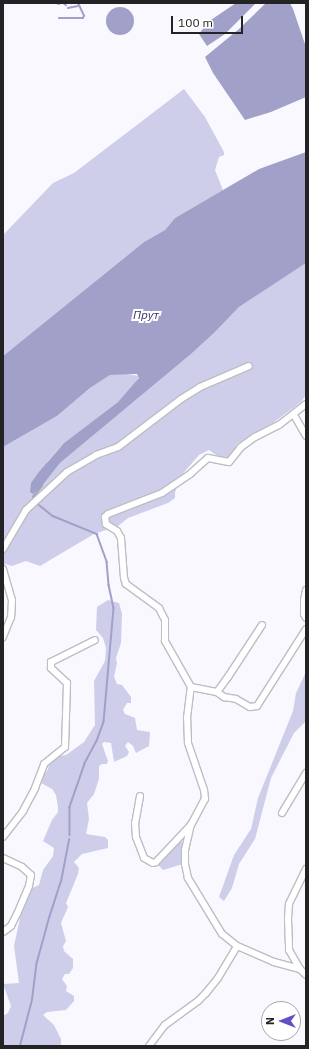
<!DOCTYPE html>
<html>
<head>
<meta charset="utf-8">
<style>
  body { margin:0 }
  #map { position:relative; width:309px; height:1049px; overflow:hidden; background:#f8f8fe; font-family:"IBM Plex Sans",sans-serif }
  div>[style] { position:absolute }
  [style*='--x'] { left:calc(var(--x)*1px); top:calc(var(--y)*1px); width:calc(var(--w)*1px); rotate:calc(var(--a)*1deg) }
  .green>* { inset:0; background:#ceceeb }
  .water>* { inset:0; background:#a0a0c8 }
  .round { border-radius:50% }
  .stream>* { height:1.5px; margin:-0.75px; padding:0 0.75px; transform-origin:0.75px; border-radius:0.75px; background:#a0a0c8 }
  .roads { filter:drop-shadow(1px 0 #bdbdc5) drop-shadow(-1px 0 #bdbdc5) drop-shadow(0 1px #bdbdc5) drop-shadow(0 -1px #bdbdc5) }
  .minor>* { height:6px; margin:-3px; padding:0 3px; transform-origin:3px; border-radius:3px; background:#fff }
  span { translate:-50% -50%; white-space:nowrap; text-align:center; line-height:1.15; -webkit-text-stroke:4px #fff; paint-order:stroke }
  .water-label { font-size:12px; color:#342f62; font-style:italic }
  .frame { position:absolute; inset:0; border:4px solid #232326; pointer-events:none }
  .north { position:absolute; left:261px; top:1001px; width:40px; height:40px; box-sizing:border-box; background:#fff; border:1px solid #a7a7a8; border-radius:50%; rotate:270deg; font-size:11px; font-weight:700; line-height:16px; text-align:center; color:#232326 }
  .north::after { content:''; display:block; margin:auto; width:14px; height:18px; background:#624fc8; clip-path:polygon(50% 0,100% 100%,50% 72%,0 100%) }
  .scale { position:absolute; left:171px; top:16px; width:72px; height:18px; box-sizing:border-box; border:2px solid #232326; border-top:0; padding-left:5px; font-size:12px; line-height:14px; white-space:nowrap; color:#232326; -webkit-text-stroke:3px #fff; paint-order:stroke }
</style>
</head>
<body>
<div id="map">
  <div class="green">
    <i style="clip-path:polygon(184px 89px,205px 117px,224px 152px,224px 155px,219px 157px,215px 170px,223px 190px,175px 218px,165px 230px,144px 242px,3px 356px,3px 235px,53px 183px,74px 173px)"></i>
    <i style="clip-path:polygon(306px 263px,306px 395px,301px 402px,273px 423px,237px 444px,232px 454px,226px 458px,216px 455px,209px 450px,199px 455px,179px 478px,175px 493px,175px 498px,168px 503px,128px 518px,118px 526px,94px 534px,40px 566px,26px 561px,12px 566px,5px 564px,3px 566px,3px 447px,57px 416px,90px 388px,110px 375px,122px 373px,139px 376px,137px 382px,118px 402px,64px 443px,54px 454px,48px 461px,33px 494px,35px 492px,42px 486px,60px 463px,191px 354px,214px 333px,239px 307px)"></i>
    <i style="clip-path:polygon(108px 600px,119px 603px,122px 614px,121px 643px,116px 658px,117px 663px,114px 677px,117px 684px,122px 685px,131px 697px,131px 703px,127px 703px,123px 710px,125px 714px,135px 718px,137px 730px,150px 732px,149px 746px,136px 753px,133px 746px,128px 742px,125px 746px,129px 752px,127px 756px,114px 762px,111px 743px,104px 742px,102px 744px,108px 761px,107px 764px,102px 764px,99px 766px,99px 779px,94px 794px,87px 803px,89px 819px,86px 834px,105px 837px,108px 840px,108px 848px,82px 854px,74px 862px,79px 868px,78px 874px,66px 903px,68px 907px,61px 923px,66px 941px,63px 946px,64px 951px,73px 959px,73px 968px,69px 974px,65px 974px,62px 979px,67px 986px,66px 991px,74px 996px,74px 1001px,66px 1010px,47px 1012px,43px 1015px,54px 1025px,61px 1039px,61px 1046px,3px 1046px,3px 1016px,8px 1013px,11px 1006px,3px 984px,19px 983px,14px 946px,23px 904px,28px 890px,39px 885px,43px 870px,53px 856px,54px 848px,43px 841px,52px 820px,58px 812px,58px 807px,56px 795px,52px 789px,41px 783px,43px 774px,47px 771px,50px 763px,58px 756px,66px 755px,84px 742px,95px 725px,94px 681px,105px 661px,106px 648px,103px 638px,96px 630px,97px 607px)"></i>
    <i style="clip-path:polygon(306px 672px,306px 721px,294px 733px,271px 778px,255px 839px,239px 864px,232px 888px,224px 901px,219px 897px,234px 855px,251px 829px,258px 798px,293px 711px,296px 693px)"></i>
    <i style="clip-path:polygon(180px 841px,183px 843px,183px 864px,163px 870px,157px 864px)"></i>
  </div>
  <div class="water">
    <i style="clip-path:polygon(236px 3px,256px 3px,225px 34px,207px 46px,199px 34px,208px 22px)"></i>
    <i style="clip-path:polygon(266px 3px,290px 3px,293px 9px,306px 47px,306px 97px,271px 112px,245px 120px,213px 73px,205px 57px,239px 29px)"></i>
    <i class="round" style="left:106px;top:7px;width:28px;height:28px"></i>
    <i style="clip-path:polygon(306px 152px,306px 263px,239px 307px,214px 333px,191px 354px,60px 463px,42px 486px,33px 494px,30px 492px,31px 483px,38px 473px,64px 443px,118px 402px,139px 378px,137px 374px,133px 374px,110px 375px,90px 388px,57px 416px,3px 447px,3px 356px,144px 242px,165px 230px,175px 218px,259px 169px)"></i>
  </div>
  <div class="stream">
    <i style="--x:64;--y:3;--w:3;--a:45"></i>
    <i style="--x:58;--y:4;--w:4;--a:-14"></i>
    <i style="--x:68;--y:8;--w:10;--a:-11"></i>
    <i style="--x:59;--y:18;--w:24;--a:0"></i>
    <i style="--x:83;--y:18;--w:2;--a:-63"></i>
    <i style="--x:84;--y:16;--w:14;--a:-115"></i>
    <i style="--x:33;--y:497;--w:14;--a:-51"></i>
    <i style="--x:38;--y:504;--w:19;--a:39"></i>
    <i style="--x:53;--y:516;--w:48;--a:22.2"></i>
    <i style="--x:97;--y:534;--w:30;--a:70"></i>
    <i style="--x:107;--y:562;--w:23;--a:85"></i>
    <i style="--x:109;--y:585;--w:24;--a:78"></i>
    <i style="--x:114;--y:608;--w:114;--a:95"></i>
    <i style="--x:104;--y:722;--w:20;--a:110"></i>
    <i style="--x:97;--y:741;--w:26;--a:118"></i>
    <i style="--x:85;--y:764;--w:46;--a:109.2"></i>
    <i style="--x:70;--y:807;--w:28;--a:90"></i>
    <i style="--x:20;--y:1046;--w:48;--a:-75.4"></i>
    <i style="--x:32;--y:1000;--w:38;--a:-83"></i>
    <i style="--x:37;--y:962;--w:46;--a:-74.7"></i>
    <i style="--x:49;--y:918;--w:38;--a:-72"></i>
    <i style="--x:61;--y:882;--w:43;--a:-79.2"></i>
  </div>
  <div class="roads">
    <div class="minor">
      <i style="--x:294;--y:415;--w:24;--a:60"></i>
      <i style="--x:3;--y:549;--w:45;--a:-59.5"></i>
      <i style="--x:26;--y:510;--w:56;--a:-42.8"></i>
      <i style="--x:67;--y:472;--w:34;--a:-30"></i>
      <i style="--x:96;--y:455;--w:23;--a:-20"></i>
      <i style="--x:118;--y:447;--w:79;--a:-37.3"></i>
      <i style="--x:181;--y:399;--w:22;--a:-32"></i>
      <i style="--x:200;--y:387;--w:53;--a:-23.2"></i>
      <i style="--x:3;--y:569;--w:32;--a:74"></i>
      <i style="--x:12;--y:600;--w:17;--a:93"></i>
      <i style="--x:11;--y:617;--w:22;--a:112"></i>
      <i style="--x:306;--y:590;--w:10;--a:101"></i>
      <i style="--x:304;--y:600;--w:14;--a:90"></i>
      <i style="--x:304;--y:614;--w:4;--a:63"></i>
      <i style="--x:191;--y:687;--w:26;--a:11"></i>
      <i style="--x:217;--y:692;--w:19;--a:-54"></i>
      <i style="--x:228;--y:677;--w:62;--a:-56.8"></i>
      <i style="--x:217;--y:692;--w:9;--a:36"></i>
      <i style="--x:224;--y:697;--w:12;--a:9"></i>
      <i style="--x:236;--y:699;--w:16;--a:30"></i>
      <i style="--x:250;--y:707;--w:7;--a:-8"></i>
      <i style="--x:257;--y:706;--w:91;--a:-57.5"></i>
      <i style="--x:140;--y:796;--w:27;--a:100"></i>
      <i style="--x:135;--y:823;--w:14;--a:86"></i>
      <i style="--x:136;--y:837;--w:22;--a:69"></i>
      <i style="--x:144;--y:858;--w:10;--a:29"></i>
      <i style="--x:153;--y:863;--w:3;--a:-18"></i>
      <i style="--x:156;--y:862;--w:50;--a:-46.6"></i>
      <i style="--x:282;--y:813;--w:47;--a:-59"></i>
      <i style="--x:3;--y:837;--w:33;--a:-52"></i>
      <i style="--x:23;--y:811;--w:26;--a:-62"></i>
      <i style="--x:35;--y:788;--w:26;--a:-69"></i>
      <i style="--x:44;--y:764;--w:27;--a:-39"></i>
      <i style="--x:65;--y:747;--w:64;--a:-88.2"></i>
      <i style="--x:67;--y:683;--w:22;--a:-137"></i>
      <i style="--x:51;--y:668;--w:6;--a:-90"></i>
      <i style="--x:51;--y:662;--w:49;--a:-26.6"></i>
      <i style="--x:3;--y:858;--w:21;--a:25"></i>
      <i style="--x:22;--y:867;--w:12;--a:42"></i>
      <i style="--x:31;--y:875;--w:11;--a:100"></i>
      <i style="--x:29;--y:886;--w:30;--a:113"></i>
      <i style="--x:17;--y:914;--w:13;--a:117"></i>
      <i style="--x:11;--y:926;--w:10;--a:143"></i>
      <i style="--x:306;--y:869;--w:39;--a:116"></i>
      <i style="--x:289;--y:904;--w:14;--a:94"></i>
      <i style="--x:288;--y:918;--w:32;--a:88"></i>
      <i style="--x:289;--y:950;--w:22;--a:60"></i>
      <i style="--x:300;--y:969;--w:8;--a:45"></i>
      <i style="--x:300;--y:969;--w:27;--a:-165"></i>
      <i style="--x:274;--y:962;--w:40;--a:-156.6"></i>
      <i style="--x:237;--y:946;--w:19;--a:-141"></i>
      <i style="--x:222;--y:934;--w:66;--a:-121.3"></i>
      <i style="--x:188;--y:878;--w:14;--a:-102"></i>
      <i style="--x:185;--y:864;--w:14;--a:-90"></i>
      <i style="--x:185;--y:850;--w:26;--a:-77"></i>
      <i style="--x:191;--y:825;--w:30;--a:-62"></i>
      <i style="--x:205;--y:799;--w:9;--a:-96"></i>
      <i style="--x:204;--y:790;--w:50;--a:-108.8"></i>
      <i style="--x:188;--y:743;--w:25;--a:-92"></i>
      <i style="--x:187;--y:718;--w:31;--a:-83"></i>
      <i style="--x:191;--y:687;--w:53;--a:-119.5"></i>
      <i style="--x:165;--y:641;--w:21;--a:-90"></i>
      <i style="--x:165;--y:620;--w:13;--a:-117"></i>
      <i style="--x:159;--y:608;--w:41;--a:-144"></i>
      <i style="--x:126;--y:584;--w:6;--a:-108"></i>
      <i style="--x:124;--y:578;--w:40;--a:-94.3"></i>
      <i style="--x:121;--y:538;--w:8;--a:-120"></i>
      <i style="--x:117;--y:531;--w:13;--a:-148"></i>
      <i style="--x:106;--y:524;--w:7;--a:-98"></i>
      <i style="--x:105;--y:517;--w:4;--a:-45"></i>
      <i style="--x:108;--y:514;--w:58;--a:-21.3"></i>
      <i style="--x:162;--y:493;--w:34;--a:-34"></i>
      <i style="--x:190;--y:474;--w:24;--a:-42"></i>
      <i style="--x:208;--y:458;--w:21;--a:11"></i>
      <i style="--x:229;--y:462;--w:19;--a:-51"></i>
      <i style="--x:241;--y:447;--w:17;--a:-36"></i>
      <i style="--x:255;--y:437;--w:27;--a:-27"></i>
      <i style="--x:279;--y:425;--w:34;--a:-38"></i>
      <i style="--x:149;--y:1046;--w:26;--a:-53"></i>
      <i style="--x:165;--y:1025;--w:41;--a:-36"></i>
      <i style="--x:198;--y:1001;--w:11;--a:-45"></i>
      <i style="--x:206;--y:993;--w:19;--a:-51"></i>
      <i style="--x:218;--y:978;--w:37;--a:-59"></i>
    </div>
  </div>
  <div class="water-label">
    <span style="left:146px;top:315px">Прут</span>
  </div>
  <div class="frame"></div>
  <div class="north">N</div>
  <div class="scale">100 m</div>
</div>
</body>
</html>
